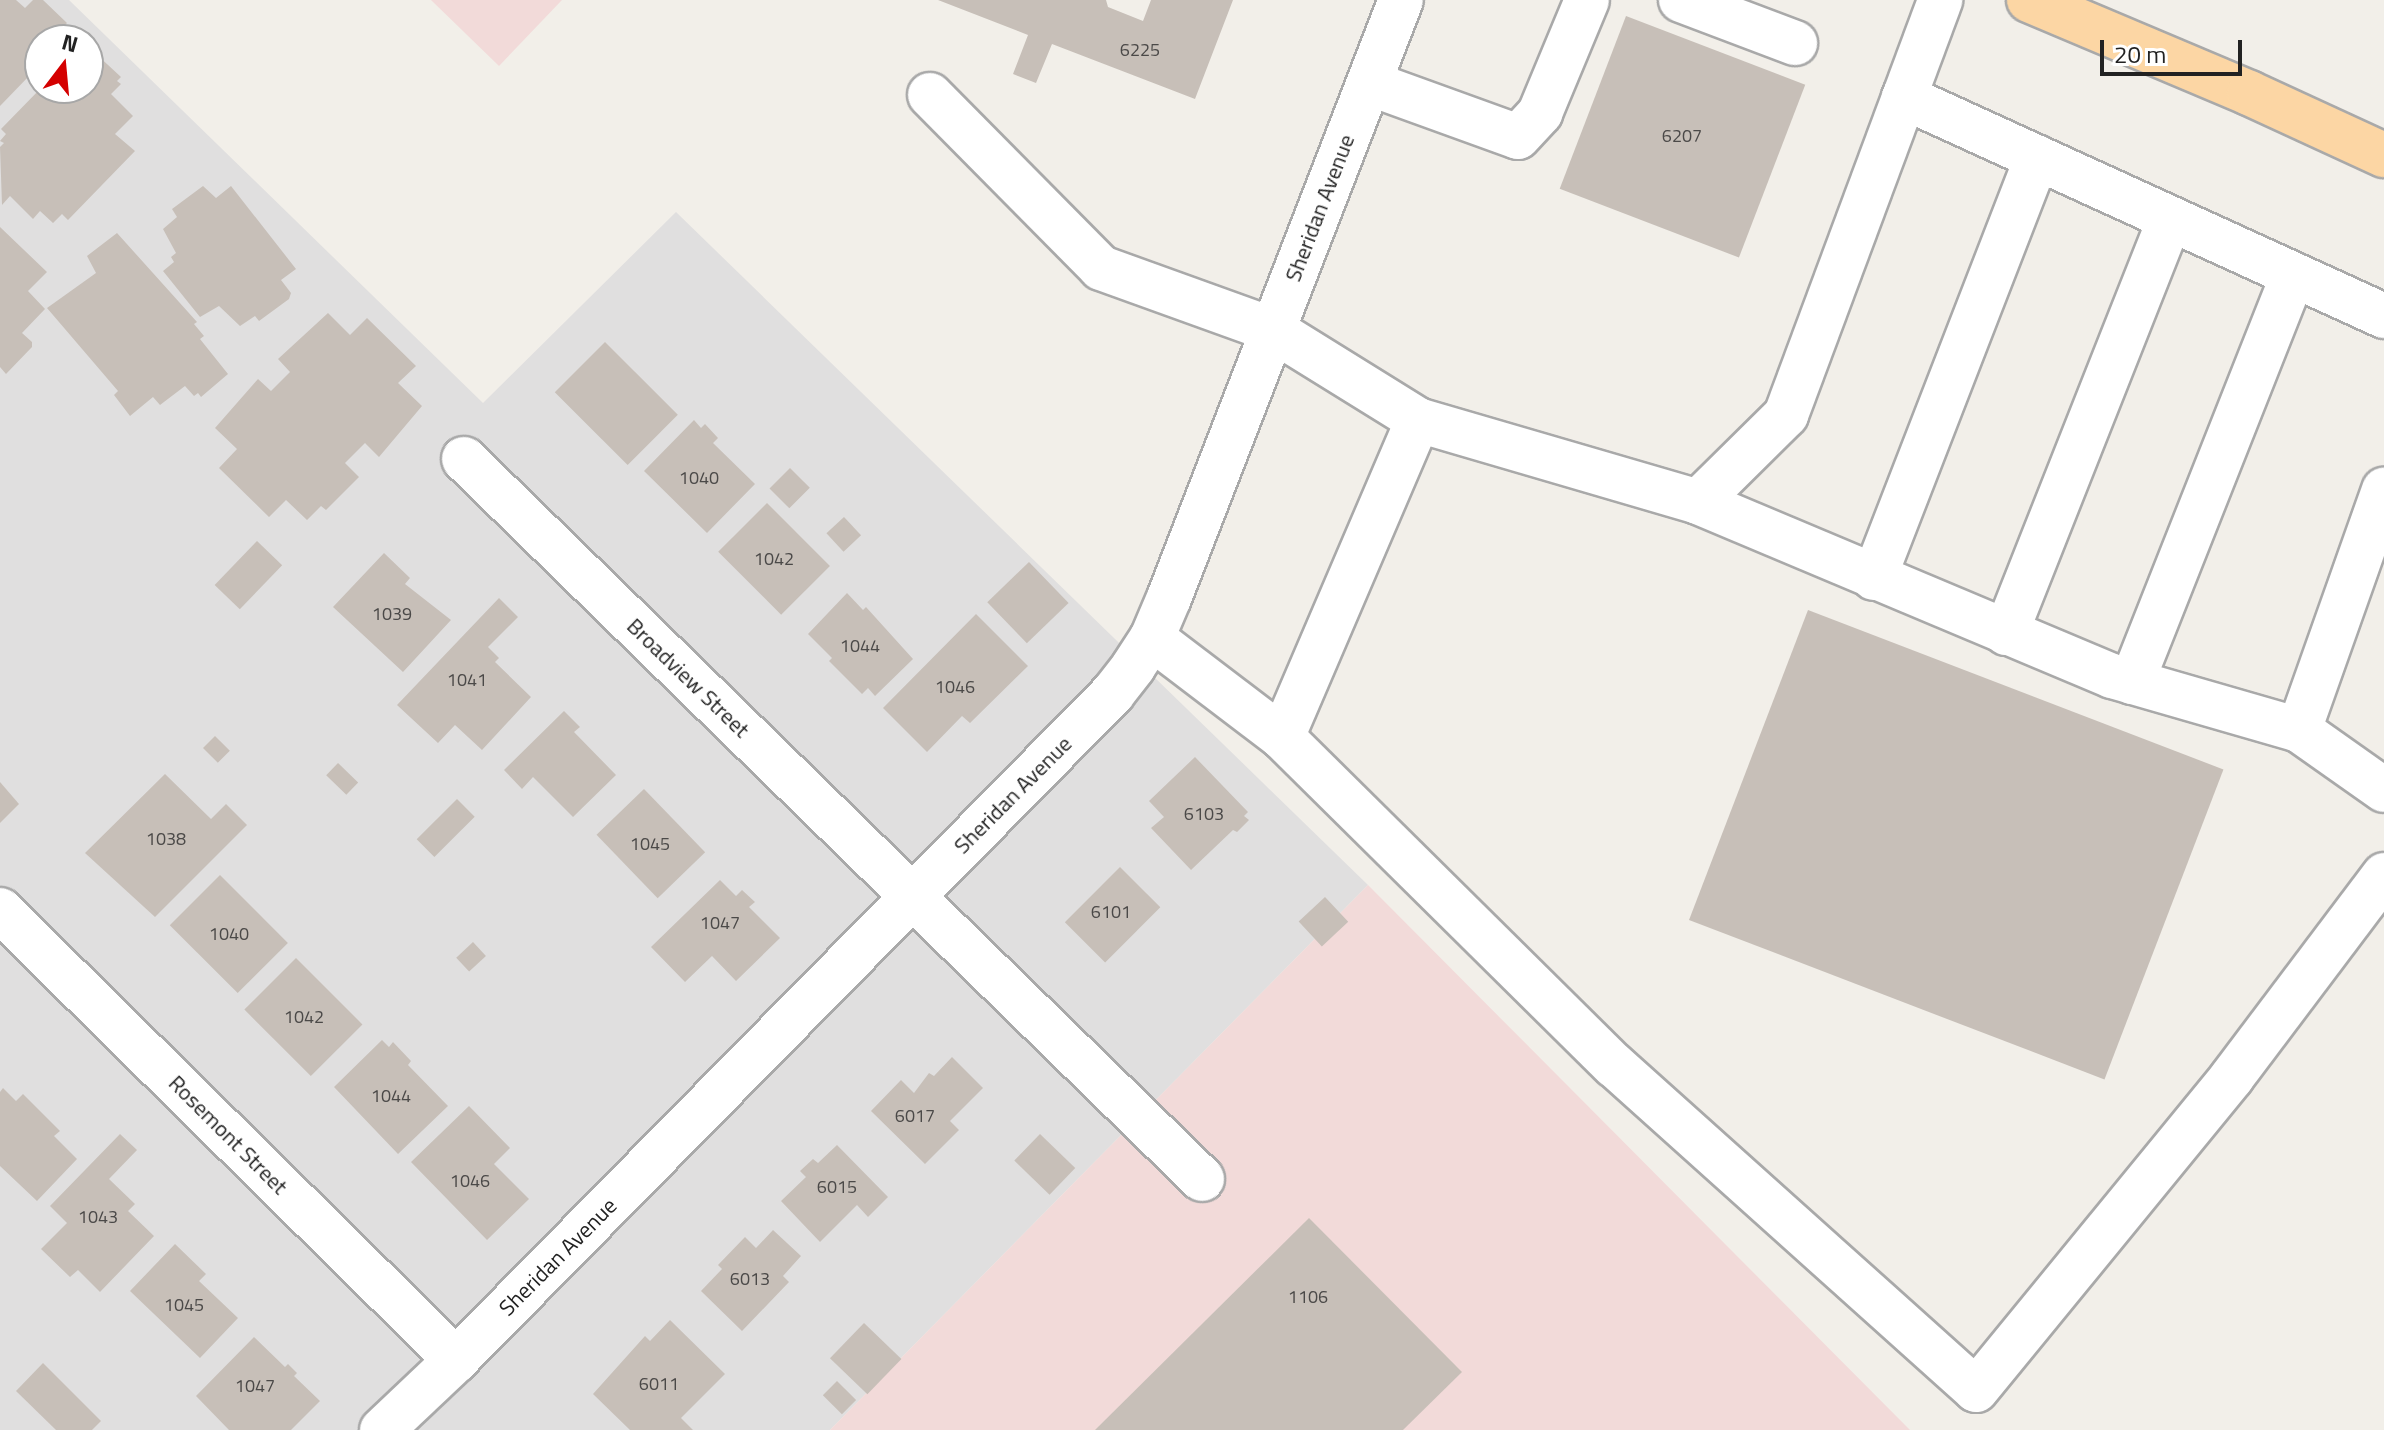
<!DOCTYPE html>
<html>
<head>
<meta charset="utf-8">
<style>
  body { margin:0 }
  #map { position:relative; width:2384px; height:1430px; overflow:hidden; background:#f2efe9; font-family:"Titillium Web",sans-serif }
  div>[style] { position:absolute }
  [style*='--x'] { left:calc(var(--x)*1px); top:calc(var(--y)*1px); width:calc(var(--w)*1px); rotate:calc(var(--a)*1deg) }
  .residential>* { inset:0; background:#e0dfdf }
  .commercial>* { inset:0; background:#f2dad9 }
  .building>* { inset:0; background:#c7bfb8; transform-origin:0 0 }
  .roads { filter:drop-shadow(2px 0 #a9a9a9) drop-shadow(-2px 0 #a9a9a9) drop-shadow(0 2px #a9a9a9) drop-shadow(0 -2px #a9a9a9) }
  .minor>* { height:44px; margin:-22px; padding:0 22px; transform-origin:22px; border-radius:22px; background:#fff }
  .major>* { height:44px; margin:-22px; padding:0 22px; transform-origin:22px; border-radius:22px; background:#fcd6a4 }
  span { translate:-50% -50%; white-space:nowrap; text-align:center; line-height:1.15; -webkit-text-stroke:8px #fff; paint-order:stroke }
  .number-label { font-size:18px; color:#4b4948 }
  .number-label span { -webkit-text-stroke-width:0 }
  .street-label { font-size:22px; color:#222 }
  .north { position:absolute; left:24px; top:24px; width:80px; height:80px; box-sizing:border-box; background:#fff; border:2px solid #a7a7a7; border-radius:50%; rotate:16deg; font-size:22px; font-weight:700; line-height:32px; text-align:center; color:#222 }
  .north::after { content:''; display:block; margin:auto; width:28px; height:36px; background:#d40000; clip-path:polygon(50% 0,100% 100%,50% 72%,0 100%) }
  .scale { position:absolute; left:2100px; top:40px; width:142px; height:36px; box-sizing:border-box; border:4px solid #222; border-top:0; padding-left:10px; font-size:24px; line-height:28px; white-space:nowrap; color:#222; -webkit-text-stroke:6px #fff; paint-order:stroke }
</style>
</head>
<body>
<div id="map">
  <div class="residential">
    <i style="clip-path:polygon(evenodd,0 0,69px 0,483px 403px,676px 212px,1368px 885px,830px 1430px,0 1430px,0 0,40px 40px,88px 40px,88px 88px,40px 88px,40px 40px)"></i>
  </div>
  <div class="commercial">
    <i style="clip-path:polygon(431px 0,562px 0,499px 66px)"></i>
    <i style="clip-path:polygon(1368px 885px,1910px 1430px,830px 1430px)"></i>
  </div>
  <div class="building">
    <i style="clip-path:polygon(0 0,16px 0,25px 8px,33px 0,43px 0,67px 23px,51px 40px,40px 40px,40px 51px,26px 69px,31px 74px,0 106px)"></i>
    <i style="clip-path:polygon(938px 0,1106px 0,1108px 7px,1143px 21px,1151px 0,1233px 0,1195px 99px,1052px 44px,1036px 83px,1013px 74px,1028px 35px)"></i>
    <i style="left:1626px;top:16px;width:192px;height:185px;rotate:21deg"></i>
    <i style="clip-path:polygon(94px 52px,121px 77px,117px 81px,121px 84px,111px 94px,133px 116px,115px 134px,135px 151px,68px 220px,62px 214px,53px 223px,40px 211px,33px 219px,10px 196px,2px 205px,0 147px,4px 143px,0 141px,6px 134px,1px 129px,41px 88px,88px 88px,88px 58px)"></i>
    <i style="clip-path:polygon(203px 186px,216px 198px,231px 186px,296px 269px,281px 280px,291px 293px,289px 299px,259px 321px,255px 316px,240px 326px,219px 306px,200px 317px,163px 271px,174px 262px,171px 257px,176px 253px,163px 229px,177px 217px,172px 209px)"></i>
    <i style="clip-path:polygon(0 227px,47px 272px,28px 291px,45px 309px,22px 333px,32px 342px,32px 347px,6px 374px,0 367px)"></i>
    <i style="clip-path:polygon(117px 233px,197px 322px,194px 324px,204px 336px,200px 339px,228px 374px,201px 397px,198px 393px,194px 396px,185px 386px,160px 405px,153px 397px,130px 416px,114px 395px,118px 391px,47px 308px,96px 273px,87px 256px)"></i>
    <i style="clip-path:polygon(328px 313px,350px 335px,367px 318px,416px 366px,398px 383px,422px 406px,379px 457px,365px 443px,345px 463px,359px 477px,326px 510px,321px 506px,307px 520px,286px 500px,269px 517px,219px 468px,237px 449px,215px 428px,258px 379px,271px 391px,290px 372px,278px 359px)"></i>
    <i style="left:605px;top:342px;width:103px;height:71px;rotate:45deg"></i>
    <i style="clip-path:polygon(694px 420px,701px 428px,705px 424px,718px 438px,713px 443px,755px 484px,707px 533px,644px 471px)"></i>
    <i style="left:790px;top:468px;width:28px;height:29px;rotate:45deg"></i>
    <i style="left:767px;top:503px;width:89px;height:69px;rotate:45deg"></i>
    <i style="left:844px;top:517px;width:25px;height:24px;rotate:47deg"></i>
    <i style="left:257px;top:541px;width:35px;height:61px;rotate:44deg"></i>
    <i style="clip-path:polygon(384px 553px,410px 578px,405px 584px,451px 620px,403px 672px,333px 607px)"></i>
    <i style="left:1029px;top:562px;width:57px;height:58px;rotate:46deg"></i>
    <i style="clip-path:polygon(847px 593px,863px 610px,866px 607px,913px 659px,875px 696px,868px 688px,862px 694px,829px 661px,832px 658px,808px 634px)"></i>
    <i style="clip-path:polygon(499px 598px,518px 617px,488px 647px,499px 658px,495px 662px,531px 697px,482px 750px,455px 725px,438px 743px,397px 705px)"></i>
    <i style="left:1808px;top:610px;width:445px;height:332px;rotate:21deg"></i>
    <i style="clip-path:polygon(976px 614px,1028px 666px,970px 723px,962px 716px,927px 752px,883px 708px)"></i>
    <i style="clip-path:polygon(564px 711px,580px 727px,574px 732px,616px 775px,573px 817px,533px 777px,522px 789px,504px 770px)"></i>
    <i style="left:215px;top:736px;width:21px;height:17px;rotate:45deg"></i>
    <i style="clip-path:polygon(1195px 757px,1248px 812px,1244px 816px,1249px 820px,1237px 832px,1233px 830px,1191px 870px,1151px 828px,1164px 817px,1149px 801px)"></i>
    <i style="left:338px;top:763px;width:28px;height:17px;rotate:44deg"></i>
    <i style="clip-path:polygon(165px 774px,211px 819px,226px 804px,247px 825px,155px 917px,85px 853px)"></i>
    <i style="clip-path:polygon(0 782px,19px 804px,0 823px)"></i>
    <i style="left:644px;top:789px;width:88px;height:66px;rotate:46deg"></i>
    <i style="left:457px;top:799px;width:25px;height:57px;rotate:45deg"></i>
    <i style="left:1120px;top:867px;width:57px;height:78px;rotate:45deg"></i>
    <i style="left:220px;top:875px;width:96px;height:71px;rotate:45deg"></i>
    <i style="clip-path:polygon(720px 880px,736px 896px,742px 890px,755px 902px,749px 907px,780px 938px,736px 981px,712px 956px,685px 982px,651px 947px)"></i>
    <i style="left:1325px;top:897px;width:34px;height:36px;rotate:47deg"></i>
    <i style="left:473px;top:942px;width:19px;height:23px;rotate:47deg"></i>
    <i style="left:296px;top:958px;width:94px;height:73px;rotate:45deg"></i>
    <i style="clip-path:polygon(382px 1040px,389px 1047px,393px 1042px,411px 1061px,408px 1065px,448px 1106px,398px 1154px,334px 1087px)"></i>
    <i style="clip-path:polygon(952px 1057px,983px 1088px,950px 1121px,959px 1130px,925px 1164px,871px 1111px,901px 1080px,914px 1093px,929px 1073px,934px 1076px)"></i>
    <i style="clip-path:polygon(3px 1088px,16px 1101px,23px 1094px,60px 1131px,54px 1136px,77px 1159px,37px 1201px,0 1166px,0 1092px)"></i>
    <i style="clip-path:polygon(469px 1106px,510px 1148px,494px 1164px,529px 1199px,487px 1240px,411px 1162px)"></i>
    <i style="clip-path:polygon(120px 1134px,137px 1150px,109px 1179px,135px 1204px,128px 1211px,154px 1236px,100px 1292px,78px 1270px,70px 1277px,41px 1249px,67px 1223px,50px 1206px)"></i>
    <i style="left:1040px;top:1134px;width:49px;height:37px;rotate:44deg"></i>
    <i style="clip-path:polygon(837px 1145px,888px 1197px,868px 1217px,857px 1205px,820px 1242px,781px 1201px,806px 1177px,800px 1171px,813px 1159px,818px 1163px)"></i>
    <i style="clip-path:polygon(1309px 1218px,1462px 1372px,1403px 1430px,1095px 1430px)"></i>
    <i style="clip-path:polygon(773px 1230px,801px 1256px,783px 1276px,789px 1282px,742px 1331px,701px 1291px,722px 1269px,718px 1265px,745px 1237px,756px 1248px)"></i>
    <i style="clip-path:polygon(175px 1244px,206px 1274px,199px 1281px,238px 1318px,200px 1358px,130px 1291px)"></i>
    <i style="clip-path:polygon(670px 1320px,725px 1374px,681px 1418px,693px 1430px,630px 1430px,593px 1394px,645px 1336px,650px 1341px)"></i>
    <i style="left:864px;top:1323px;width:52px;height:49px;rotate:44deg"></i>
    <i style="clip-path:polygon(254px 1337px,285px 1367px,288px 1364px,297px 1373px,294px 1376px,320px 1401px,291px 1430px,229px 1430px,196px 1396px)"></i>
    <i style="clip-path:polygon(43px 1363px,101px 1421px,92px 1430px,56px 1430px,16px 1391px)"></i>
    <i style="left:837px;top:1381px;width:27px;height:20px;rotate:45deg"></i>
  </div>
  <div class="roads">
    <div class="minor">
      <i style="--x:1681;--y:0;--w:122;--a:20.7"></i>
      <i style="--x:1369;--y:83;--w:158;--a:19.9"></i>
      <i style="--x:1518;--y:137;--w:33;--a:-47"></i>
      <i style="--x:1540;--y:113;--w:122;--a:-67.4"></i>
      <i style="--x:930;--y:95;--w:243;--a:45.3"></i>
      <i style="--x:1101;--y:268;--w:183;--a:19.8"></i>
      <i style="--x:1273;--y:330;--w:171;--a:31.8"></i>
      <i style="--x:1418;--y:420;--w:345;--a:113.2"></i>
      <i style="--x:1904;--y:97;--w:528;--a:24.52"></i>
      <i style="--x:1418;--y:420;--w:292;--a:16.3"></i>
      <i style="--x:1698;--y:502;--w:124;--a:-44.7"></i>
      <i style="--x:1786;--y:415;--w:443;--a:-69.6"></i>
      <i style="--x:464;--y:459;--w:1031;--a:44.29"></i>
      <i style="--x:1698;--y:502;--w:449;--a:22.8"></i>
      <i style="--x:2112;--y:676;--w:195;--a:16.1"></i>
      <i style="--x:2299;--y:730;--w:255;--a:-70.5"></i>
      <i style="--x:1874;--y:578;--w:451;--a:-68.8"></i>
      <i style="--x:2006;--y:633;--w:445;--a:-68.4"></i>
      <i style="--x:1152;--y:638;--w:163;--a:37.3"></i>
      <i style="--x:1282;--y:737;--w:467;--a:44.7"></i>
      <i style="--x:1614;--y:1065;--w:486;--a:41.9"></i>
      <i style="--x:1976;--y:1390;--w:404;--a:-50.7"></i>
      <i style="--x:2232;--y:1077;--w:253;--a:-53"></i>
      <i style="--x:2132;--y:682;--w:438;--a:-68.4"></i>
      <i style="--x:2299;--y:730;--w:104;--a:35.2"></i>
      <i style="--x:0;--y:910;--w:641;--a:44.62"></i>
      <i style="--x:382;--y:1430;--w:102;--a:-43.4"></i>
      <i style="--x:456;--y:1360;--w:936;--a:-45.43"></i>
      <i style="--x:1113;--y:693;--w:33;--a:-52"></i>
      <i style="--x:1133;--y:667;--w:35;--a:-57"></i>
      <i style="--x:1152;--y:638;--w:43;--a:-67"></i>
      <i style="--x:1169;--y:598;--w:641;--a:-68.8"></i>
    </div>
    <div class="major">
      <i style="--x:2029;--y:0;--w:239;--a:22.9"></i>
      <i style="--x:2249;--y:93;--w:149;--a:24.7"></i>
    </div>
  </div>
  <div class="number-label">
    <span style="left:1140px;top:50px">6225</span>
    <span style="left:1682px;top:136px">6207</span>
    <span style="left:699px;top:478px">1040</span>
    <span style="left:774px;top:559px">1042</span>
    <span style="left:392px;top:614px">1039</span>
    <span style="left:860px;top:646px">1044</span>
    <span style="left:467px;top:680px">1041</span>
    <span style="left:955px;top:687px">1046</span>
    <span style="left:1204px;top:814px">6103</span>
    <span style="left:166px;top:839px">1038</span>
    <span style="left:650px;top:844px">1045</span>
    <span style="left:1111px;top:912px">6101</span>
    <span style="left:720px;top:923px">1047</span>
    <span style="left:229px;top:934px">1040</span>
    <span style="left:304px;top:1017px">1042</span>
    <span style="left:391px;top:1096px">1044</span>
    <span style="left:915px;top:1116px">6017</span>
    <span style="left:470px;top:1181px">1046</span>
    <span style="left:837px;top:1187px">6015</span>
    <span style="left:98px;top:1217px">1043</span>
    <span style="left:750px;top:1279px">6013</span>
    <span style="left:1308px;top:1297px">1106</span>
    <span style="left:184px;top:1305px">1045</span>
    <span style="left:659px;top:1384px">6011</span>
    <span style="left:255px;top:1386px">1047</span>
  </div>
  <div class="street-label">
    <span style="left:1320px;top:208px;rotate:-69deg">Sheridan Avenue</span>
    <span style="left:688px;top:678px;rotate:44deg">Broadview Street</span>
    <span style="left:1013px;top:795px;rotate:-45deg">Sheridan Avenue</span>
    <span style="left:228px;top:1135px;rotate:45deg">Rosemont Street</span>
    <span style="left:558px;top:1257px;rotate:-45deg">Sheridan Avenue</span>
  </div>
  <div class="north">N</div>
  <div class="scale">20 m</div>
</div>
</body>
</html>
